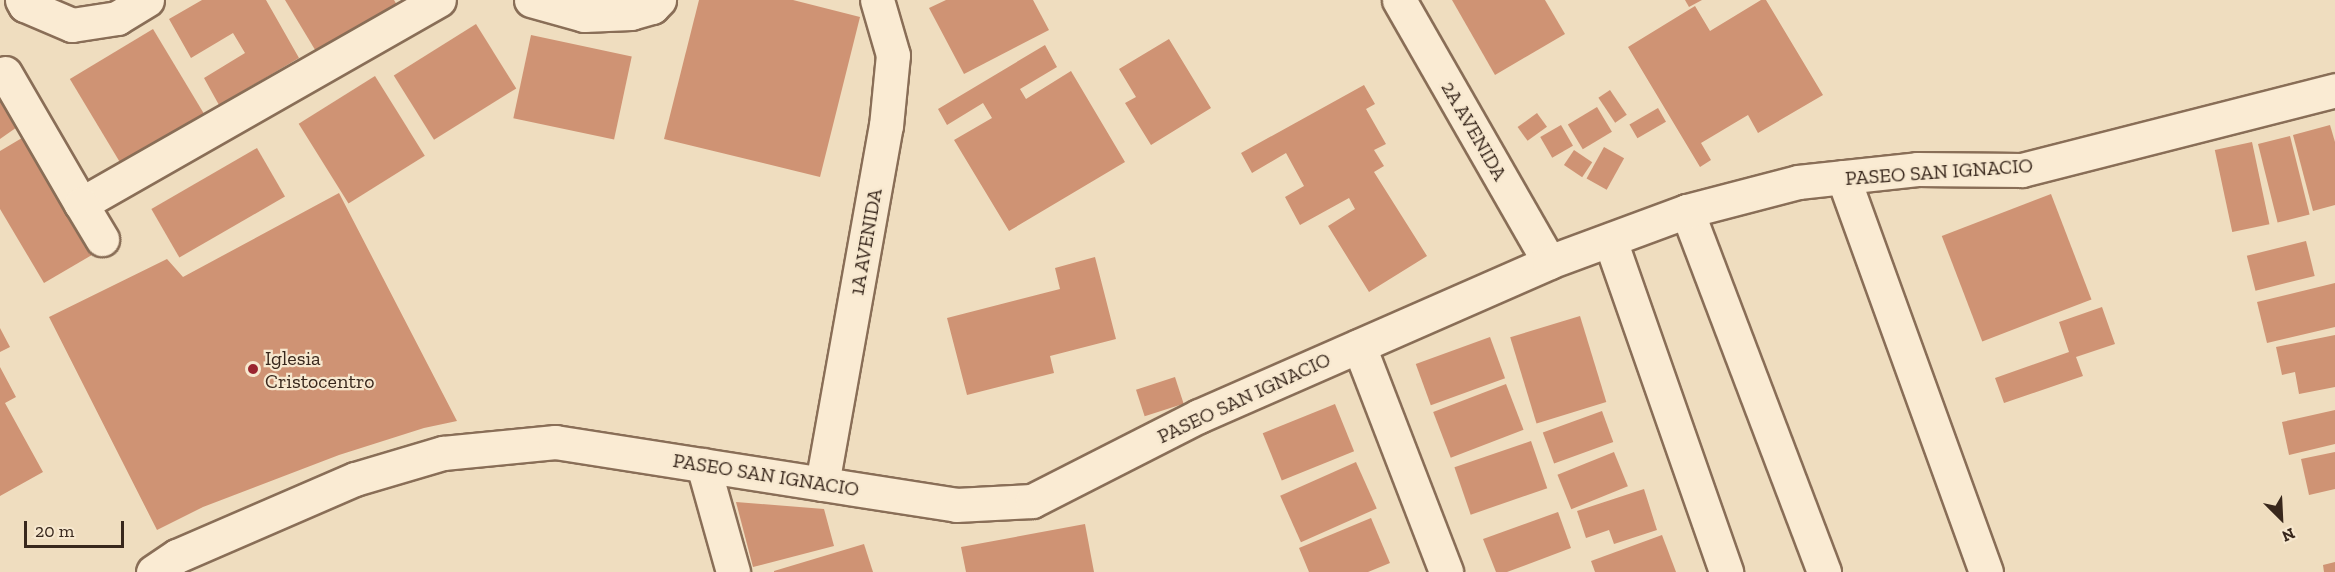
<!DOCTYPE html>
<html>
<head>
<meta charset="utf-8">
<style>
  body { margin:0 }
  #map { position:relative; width:2335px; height:572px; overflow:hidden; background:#efddbf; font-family:"Zilla Slab",serif }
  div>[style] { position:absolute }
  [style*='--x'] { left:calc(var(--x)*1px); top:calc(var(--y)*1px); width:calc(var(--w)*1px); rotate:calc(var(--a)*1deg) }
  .building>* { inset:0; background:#cf9374; transform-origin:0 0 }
  .roads { filter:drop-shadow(2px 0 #896e57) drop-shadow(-2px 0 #896e57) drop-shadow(0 2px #896e57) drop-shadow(0 -2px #896e57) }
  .minor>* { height:33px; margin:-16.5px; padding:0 16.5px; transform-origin:16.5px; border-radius:16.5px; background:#faebd3 }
  .dots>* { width:16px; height:16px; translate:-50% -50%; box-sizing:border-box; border:3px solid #f7e8cf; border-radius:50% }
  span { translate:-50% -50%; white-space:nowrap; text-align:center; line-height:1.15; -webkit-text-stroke:4.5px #f7e8cf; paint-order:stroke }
  .street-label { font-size:20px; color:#38271c }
  .poi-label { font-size:20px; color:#38271c }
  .left { translate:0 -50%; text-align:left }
  .north { position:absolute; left:2251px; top:488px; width:60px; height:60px; -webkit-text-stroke:4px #f7e8cf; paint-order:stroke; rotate:156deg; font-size:16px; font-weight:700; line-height:24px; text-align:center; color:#38271c }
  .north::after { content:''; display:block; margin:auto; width:21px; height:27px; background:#38271c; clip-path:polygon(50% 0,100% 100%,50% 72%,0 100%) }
  .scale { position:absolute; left:24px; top:521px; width:100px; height:27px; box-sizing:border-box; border:3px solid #38271c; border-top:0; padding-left:8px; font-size:18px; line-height:21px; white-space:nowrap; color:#38271c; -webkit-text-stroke:4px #f7e8cf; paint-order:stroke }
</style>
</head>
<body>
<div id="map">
  <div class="building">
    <i style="clip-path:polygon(202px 0,266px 0,299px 58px,219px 105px,204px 78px,245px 53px,233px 33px,191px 58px,169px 19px)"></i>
    <i style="clip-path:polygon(285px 0,394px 0,400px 10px,320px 58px)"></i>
    <i style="clip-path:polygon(699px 0,793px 0,860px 17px,820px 177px,664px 139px)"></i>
    <i style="clip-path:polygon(946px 0,1033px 0,1049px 30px,964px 74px,929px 8px)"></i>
    <i style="clip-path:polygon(1452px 0,1545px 0,1565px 34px,1495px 75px)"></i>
    <i style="clip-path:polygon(1685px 0,1702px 0,1689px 7px)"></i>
    <i style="clip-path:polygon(1761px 0,1766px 0,1823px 95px,1758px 133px,1748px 115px,1701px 143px,1711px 160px,1700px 167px,1628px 47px,1695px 6px,1710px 31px)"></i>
    <i style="left:476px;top:24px;width:76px;height:97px;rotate:58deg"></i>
    <i style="left:153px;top:29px;width:106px;height:97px;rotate:59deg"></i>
    <i style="left:531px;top:35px;width:103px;height:85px;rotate:12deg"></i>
    <i style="clip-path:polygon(1169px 39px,1211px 108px,1151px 145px,1125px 103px,1136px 97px,1119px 69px)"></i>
    <i style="clip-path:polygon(1045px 45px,1057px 67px,1020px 89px,1026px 99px,1071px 71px,1125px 162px,1009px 231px,954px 140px,992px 118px,983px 103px,947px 125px,938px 109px)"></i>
    <i style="left:375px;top:76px;width:94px;height:90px;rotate:58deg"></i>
    <i style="clip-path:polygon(1364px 85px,1375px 104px,1366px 109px,1386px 144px,1374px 150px,1384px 166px,1374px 172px,1427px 256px,1369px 292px,1328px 226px,1355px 209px,1349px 198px,1300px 225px,1285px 197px,1304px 186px,1286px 153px,1252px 173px,1241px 153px)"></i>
    <i style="left:1610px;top:90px;width:30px;height:14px;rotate:56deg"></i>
    <i style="clip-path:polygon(0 97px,20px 125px,0 139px)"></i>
    <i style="left:1597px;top:107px;width:29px;height:34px;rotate:59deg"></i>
    <i style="left:1658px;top:108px;width:16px;height:33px;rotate:60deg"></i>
    <i style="left:1537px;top:113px;width:17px;height:24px;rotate:54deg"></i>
    <i style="left:1561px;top:125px;width:24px;height:24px;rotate:60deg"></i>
    <i style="clip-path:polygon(2330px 125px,2335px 142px,2335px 205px,2313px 211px,2293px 135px)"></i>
    <i style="clip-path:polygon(27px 135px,97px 252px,44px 283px,0 209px,0 151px)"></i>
    <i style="left:2290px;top:136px;width:81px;height:33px;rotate:76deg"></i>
    <i style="left:2252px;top:142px;width:84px;height:38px;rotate:78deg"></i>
    <i style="left:1604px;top:147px;width:23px;height:36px;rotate:29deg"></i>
    <i style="left:257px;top:148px;width:56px;height:122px;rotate:60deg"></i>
    <i style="left:1574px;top:150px;width:22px;height:18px;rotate:34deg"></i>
    <i style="clip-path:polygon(339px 193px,457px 421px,424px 428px,339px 455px,203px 507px,157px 530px,49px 317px,167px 259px,183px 277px)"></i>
    <i style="left:2051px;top:194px;width:113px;height:117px;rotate:69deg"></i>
    <i style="left:2306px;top:241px;width:36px;height:61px;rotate:76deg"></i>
    <i style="clip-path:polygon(1095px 257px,1116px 339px,1050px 356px,1054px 373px,967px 395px,947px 318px,1060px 289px,1055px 268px)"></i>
    <i style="clip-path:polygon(2335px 283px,2335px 327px,2267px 343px,2257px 302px)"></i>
    <i style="clip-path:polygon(2102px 307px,2115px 344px,2076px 357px,2083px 376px,2004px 403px,1995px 378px,2069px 352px,2059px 322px)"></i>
    <i style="left:1580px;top:316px;width:90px;height:73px;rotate:73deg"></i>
    <i style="clip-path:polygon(0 328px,10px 347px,0 352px)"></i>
    <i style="clip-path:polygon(2335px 335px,2335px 387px,2299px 394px,2295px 372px,2282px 375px,2276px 347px)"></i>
    <i style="left:1490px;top:337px;width:44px;height:79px;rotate:70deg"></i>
    <i style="clip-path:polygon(0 367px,16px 397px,5px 403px,43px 472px,0 496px)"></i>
    <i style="left:1175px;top:377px;width:28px;height:41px;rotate:72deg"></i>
    <i style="left:1506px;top:384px;width:49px;height:78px;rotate:69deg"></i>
    <i style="left:1335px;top:404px;width:51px;height:78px;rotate:68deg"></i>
    <i style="clip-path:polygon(2335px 410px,2335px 444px,2289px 455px,2282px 422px)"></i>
    <i style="left:1602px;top:411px;width:33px;height:63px;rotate:70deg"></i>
    <i style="left:1531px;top:441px;width:50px;height:81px;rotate:71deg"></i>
    <i style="left:1614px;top:452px;width:37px;height:61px;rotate:68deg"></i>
    <i style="clip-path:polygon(2335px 452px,2335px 489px,2309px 495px,2301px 459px)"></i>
    <i style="left:1356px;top:462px;width:51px;height:83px;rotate:66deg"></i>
    <i style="clip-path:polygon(1644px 489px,1657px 530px,1614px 544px,1609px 530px,1586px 538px,1577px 511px)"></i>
    <i style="clip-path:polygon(736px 502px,824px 509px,834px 546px,753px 567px)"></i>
    <i style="clip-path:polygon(1558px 512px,1571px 548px,1507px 572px,1496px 572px,1483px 539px)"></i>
    <i style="clip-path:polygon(1371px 518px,1390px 563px,1368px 572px,1309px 572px,1299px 548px)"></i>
    <i style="clip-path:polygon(1085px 524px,1094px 572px,966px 572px,961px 547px)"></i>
    <i style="clip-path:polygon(1662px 535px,1676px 572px,1595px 572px,1591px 561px)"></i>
    <i style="clip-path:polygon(864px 544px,873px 572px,774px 572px,774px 571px)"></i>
    <i style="clip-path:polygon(2335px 562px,2335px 572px,2324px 572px,2323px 565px)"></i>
  </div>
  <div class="roads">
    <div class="minor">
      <i style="--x:22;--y:0;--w:6;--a:59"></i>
      <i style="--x:25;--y:5;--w:51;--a:23.1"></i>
      <i style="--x:72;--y:25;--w:46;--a:-8.8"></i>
      <i style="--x:117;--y:18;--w:35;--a:-31"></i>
      <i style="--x:531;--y:0;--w:55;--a:15.8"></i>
      <i style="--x:584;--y:15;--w:47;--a:-2.4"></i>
      <i style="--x:631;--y:13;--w:22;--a:-16"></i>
      <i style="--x:652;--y:7;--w:10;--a:-45"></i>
      <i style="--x:1399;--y:0;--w:302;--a:60.2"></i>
      <i style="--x:5;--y:73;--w:151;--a:59.9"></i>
      <i style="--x:81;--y:204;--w:412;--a:-29.7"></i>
      <i style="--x:1843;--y:177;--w:420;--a:70.1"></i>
      <i style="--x:81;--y:204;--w:41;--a:59"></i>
      <i style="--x:1687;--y:211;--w:386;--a:69.2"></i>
      <i style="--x:1610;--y:240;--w:352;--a:70.7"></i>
      <i style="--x:1359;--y:346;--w:242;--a:68.9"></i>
      <i style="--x:703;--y:465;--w:111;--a:74.3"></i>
      <i style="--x:822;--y:484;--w:364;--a:-79.9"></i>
      <i style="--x:886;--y:126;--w:71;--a:-84.4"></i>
      <i style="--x:893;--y:55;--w:57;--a:-106.2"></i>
      <i style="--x:153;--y:572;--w:29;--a:-34"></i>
      <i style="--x:177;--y:556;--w:194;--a:-23.4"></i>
      <i style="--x:355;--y:479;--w:92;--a:-16.5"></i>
      <i style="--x:443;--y:453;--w:113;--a:-5.6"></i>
      <i style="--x:555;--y:442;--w:406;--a:8.9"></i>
      <i style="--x:956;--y:505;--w:76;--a:-3"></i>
      <i style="--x:1032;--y:501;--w:187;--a:-27"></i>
      <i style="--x:1199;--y:416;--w:382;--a:-23.7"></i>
      <i style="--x:1549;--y:262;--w:147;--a:-20.3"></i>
      <i style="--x:1687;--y:211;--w:115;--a:-14.6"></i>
      <i style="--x:1798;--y:182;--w:120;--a:-6.2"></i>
      <i style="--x:1917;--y:169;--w:105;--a:0.5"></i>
      <i style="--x:2022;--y:170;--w:323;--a:-14.3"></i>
    </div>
  </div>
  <div class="dots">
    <i style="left:253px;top:369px;background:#9a252f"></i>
  </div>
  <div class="street-label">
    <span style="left:1474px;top:131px;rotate:60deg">2A AVENIDA</span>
    <span style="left:1939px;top:172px;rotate:-4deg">PASEO SAN IGNACIO</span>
    <span style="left:866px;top:242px;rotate:-80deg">1A AVENIDA</span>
    <span style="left:1244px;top:398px;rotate:-25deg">PASEO SAN IGNACIO</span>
    <span style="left:766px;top:475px;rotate:9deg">PASEO SAN IGNACIO</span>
  </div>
  <div class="poi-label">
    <span class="left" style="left:265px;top:370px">Iglesia<br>Cristocentro</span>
  </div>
  <div class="north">N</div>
  <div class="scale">20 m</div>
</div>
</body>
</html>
